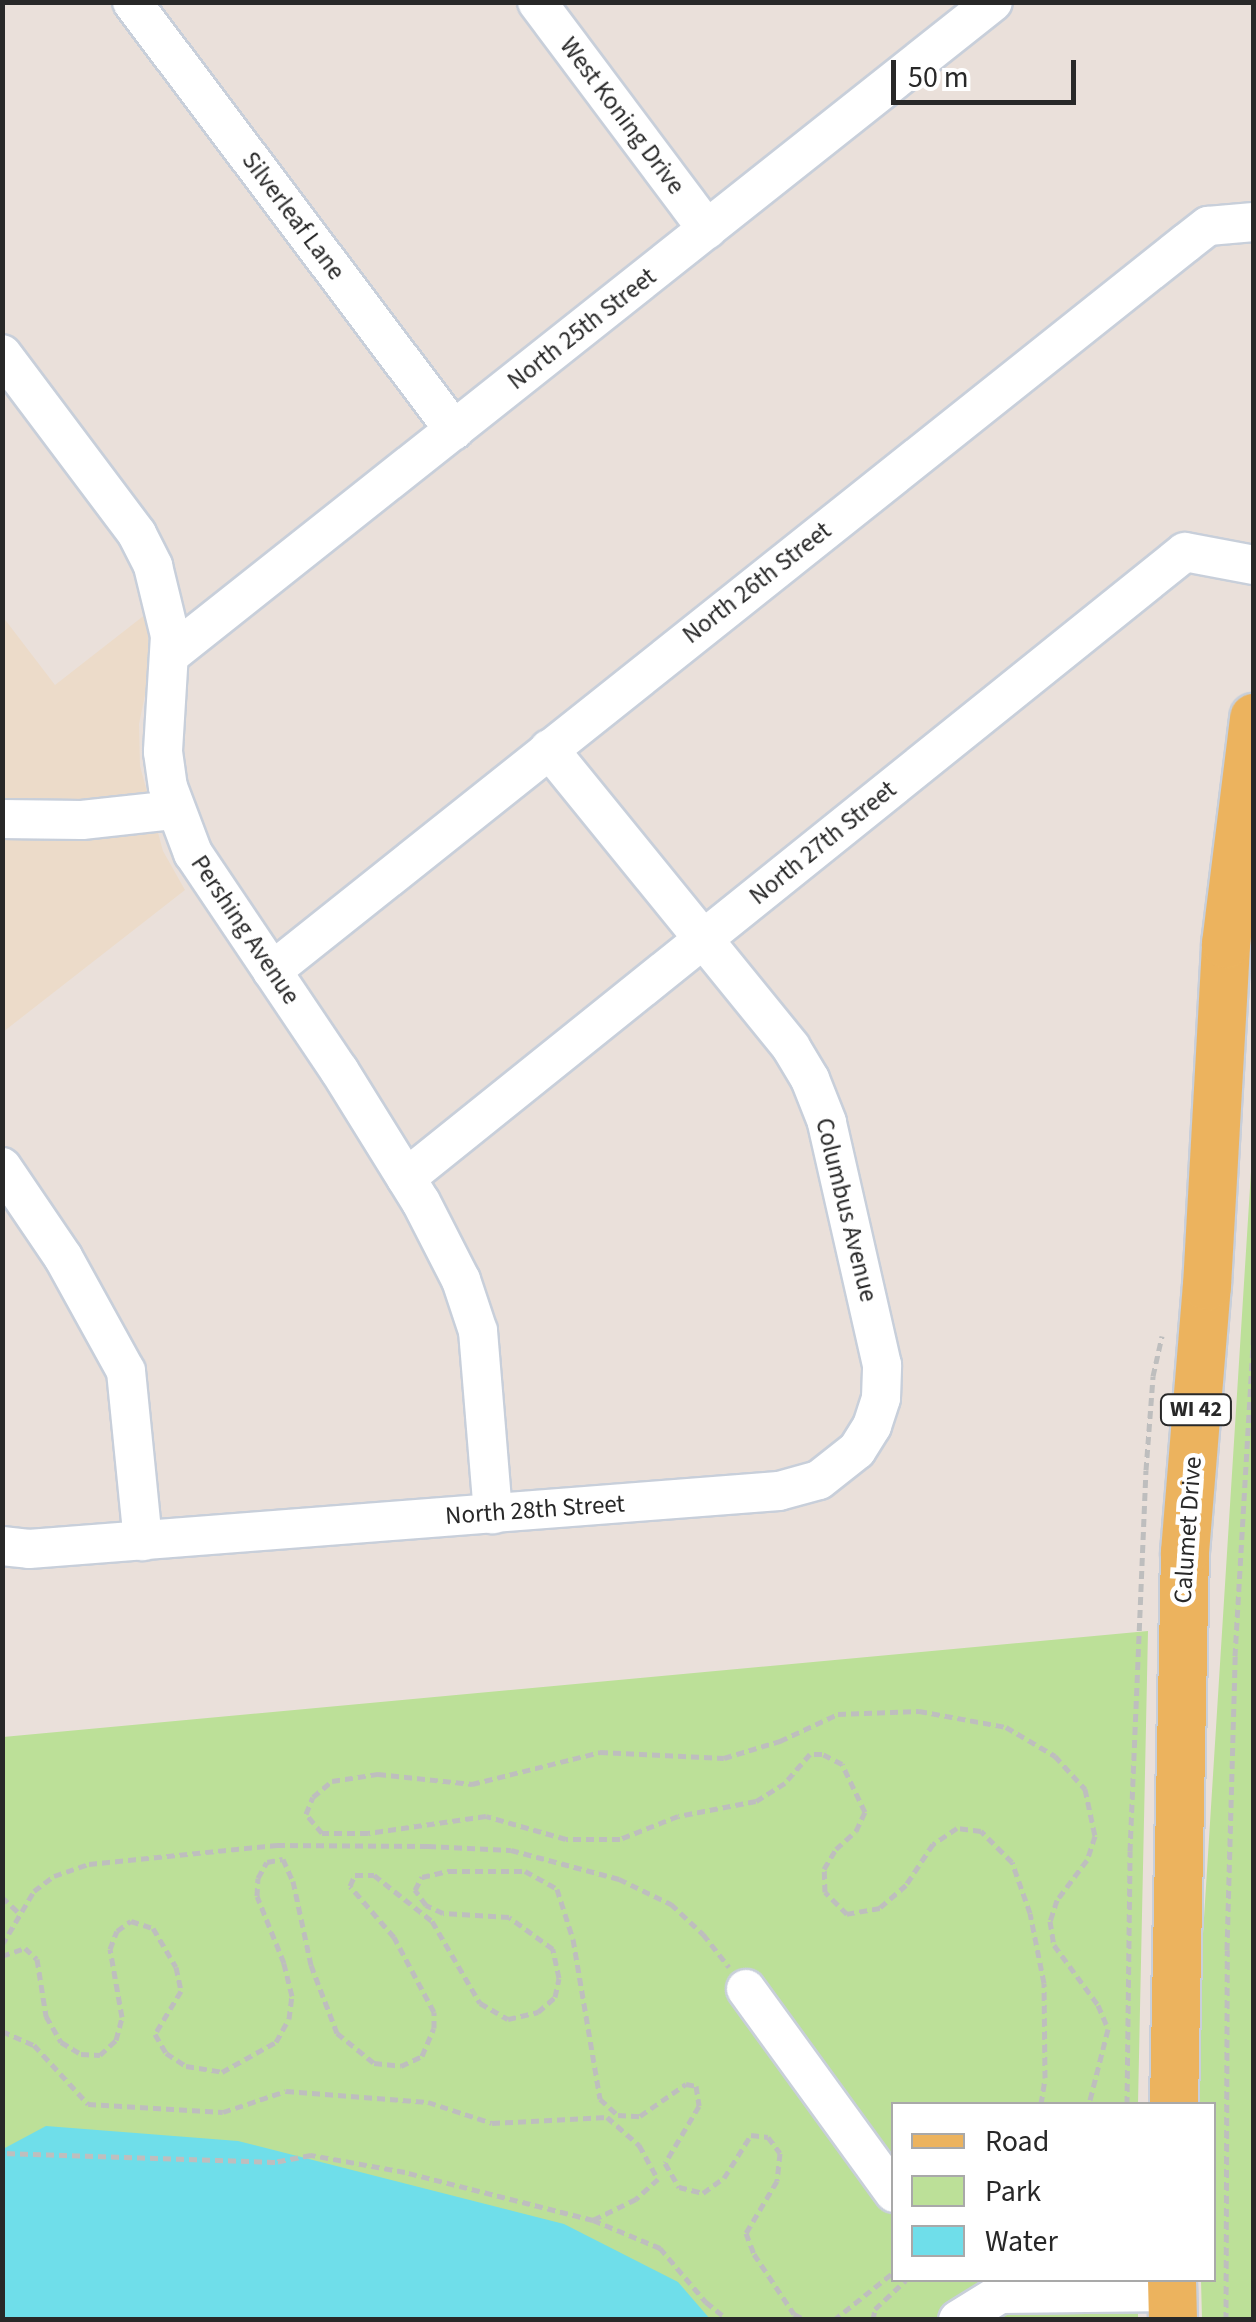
<!DOCTYPE html>
<html>
<head>
<meta charset="utf-8">
<style>
  body { margin:0 }
  #map { position:relative; width:1256px; height:2322px; overflow:hidden; background:#eae0da; font-family:"Source Sans 3",sans-serif }
  div>[style] { position:absolute }
  [style*='--x'] { left:calc(var(--x)*1px); top:calc(var(--y)*1px); width:calc(var(--w)*1px); rotate:calc(var(--a)*1deg) }
  .education>* { inset:0; background:#ecdbc9 }
  .green>* { inset:0; background:#bce098 }
  .water>* { inset:0; background:#6fdeea }
  .path>* { height:5px; margin-top:-2.5px; transform-origin:0; background:repeating-linear-gradient(90deg,#bebebe 0 8px,transparent 0 13px) }
  .roads { filter:drop-shadow(2px 0 #c8cfda) drop-shadow(-2px 0 #c8cfda) drop-shadow(0 2px #c8cfda) drop-shadow(0 -2px #c8cfda) }
  .minor>* { height:38px; margin:-19px; padding:0 19px; transform-origin:19px; border-radius:19px; background:#fff }
  .major>* { height:48px; margin:-24px; padding:0 24px; transform-origin:24px; border-radius:24px; background:#ecb35e }
  span { translate:-50% -50%; white-space:nowrap; text-align:center; line-height:1.15; -webkit-text-stroke:9px #fff; paint-order:stroke }
  .shield-label span { padding:2px 8px; background:#fff; border:2px solid; border-radius:8px; -webkit-text-stroke-width:0 }
  .shield-label { font-size:22px; color:#282828; font-weight:700 }
  .street-label { font-size:25px; color:#282828 }
  .frame { position:absolute; inset:0; border:5px solid #282828; pointer-events:none }
  .legend { position:absolute; left:891px; top:2102px; width:325px; height:180px; box-sizing:border-box; background:#fff; border:2px solid #a9a9a9; margin:0; padding:12px 18px; list-style:none; font-size:30px; color:#282828 }
  .legend li { display:flex; align-items:center; gap:20px; height:50px }
  .legend b { width:50px; border:2px solid #a9a9a9 }
  .scale { position:absolute; left:891px; top:60px; width:185px; height:45px; box-sizing:border-box; border:5px solid #282828; border-top:0; padding-left:12px; font-size:30px; line-height:35px; white-space:nowrap; color:#282828; -webkit-text-stroke:8px #fff; paint-order:stroke }
</style>
</head>
<body>
<div id="map">
  <div class="education">
    <i style="clip-path:polygon(146px 614px,151px 666px,139px 724px,140px 766px,163px 851px,185px 890px,3px 1032px,3px 617px,55px 685px)"></i>
  </div>
  <div class="green">
    <i style="clip-path:polygon(1253px 1140px,1253px 2319px,1202px 2319px,1201px 2280px,1214px 2280px,1214px 2104px,1198px 2104px,1196px 2045px)"></i>
    <i style="clip-path:polygon(1148px 1631px,1138px 2104px,894px 2104px,894px 2280px,1138px 2280px,1138px 2319px,3px 2320px,3px 1737px)"></i>
  </div>
  <div class="water">
    <i style="clip-path:polygon(46px 2126px,238px 2141px,564px 2224px,678px 2282px,710px 2319px,3px 2319px,3px 2149px)"></i>
  </div>
  <div class="path">
    <i style="--x:2;--y:1897;--w:25;--a:43"></i>
    <i style="--x:2;--y:1945;--w:63;--a:-59.3"></i>
    <i style="--x:34;--y:1891;--w:25;--a:-37"></i>
    <i style="--x:54;--y:1876;--w:37;--a:-19"></i>
    <i style="--x:89;--y:1864;--w:189;--a:-5.8"></i>
    <i style="--x:277;--y:1845;--w:151;--a:0.4"></i>
    <i style="--x:428;--y:1846;--w:83;--a:2.8"></i>
    <i style="--x:511;--y:1850;--w:112;--a:15"></i>
    <i style="--x:619;--y:1879;--w:58;--a:25.7"></i>
    <i style="--x:671;--y:1904;--w:44;--a:43.2"></i>
    <i style="--x:703;--y:1934;--w:42;--a:51.8"></i>
    <i style="--x:2;--y:1956;--w:24;--a:-19"></i>
    <i style="--x:25;--y:1948;--w:16;--a:43"></i>
    <i style="--x:37;--y:1959;--w:58;--a:81"></i>
    <i style="--x:46;--y:2016;--w:30;--a:60"></i>
    <i style="--x:61;--y:2042;--w:23;--a:31"></i>
    <i style="--x:81;--y:2054;--w:19;--a:3"></i>
    <i style="--x:100;--y:2055;--w:22;--a:-43"></i>
    <i style="--x:116;--y:2040;--w:24;--a:-75"></i>
    <i style="--x:122;--y:2017;--w:69;--a:-100"></i>
    <i style="--x:110;--y:1949;--w:19;--a:-69"></i>
    <i style="--x:117;--y:1931;--w:17;--a:-36"></i>
    <i style="--x:131;--y:1921;--w:23;--a:18"></i>
    <i style="--x:153;--y:1928;--w:45;--a:59.5"></i>
    <i style="--x:176;--y:1967;--w:25;--a:78"></i>
    <i style="--x:181;--y:1991;--w:50;--a:121.2"></i>
    <i style="--x:155;--y:2034;--w:22;--a:60"></i>
    <i style="--x:166;--y:2053;--w:24;--a:33"></i>
    <i style="--x:186;--y:2066;--w:36;--a:9"></i>
    <i style="--x:222;--y:2072;--w:62;--a:-29.1"></i>
    <i style="--x:276;--y:2042;--w:26;--a:-61"></i>
    <i style="--x:289;--y:2019;--w:23;--a:-83"></i>
    <i style="--x:292;--y:1996;--w:34;--a:-104"></i>
    <i style="--x:284;--y:1963;--w:72;--a:-111.9"></i>
    <i style="--x:257;--y:1896;--w:18;--a:-87"></i>
    <i style="--x:258;--y:1878;--w:18;--a:-61"></i>
    <i style="--x:267;--y:1862;--w:16;--a:-11"></i>
    <i style="--x:283;--y:1859;--w:24;--a:66"></i>
    <i style="--x:293;--y:1881;--w:86;--a:77.9"></i>
    <i style="--x:311;--y:1965;--w:73;--a:69.1"></i>
    <i style="--x:337;--y:2033;--w:48;--a:39"></i>
    <i style="--x:374;--y:2063;--w:27;--a:6"></i>
    <i style="--x:401;--y:2066;--w:23;--a:-25"></i>
    <i style="--x:422;--y:2056;--w:30;--a:-67"></i>
    <i style="--x:434;--y:2028;--w:16;--a:-90"></i>
    <i style="--x:434;--y:2012;--w:85;--a:-118.1"></i>
    <i style="--x:394;--y:1937;--w:67;--a:-130.8"></i>
    <i style="--x:350;--y:1886;--w:12;--a:-66"></i>
    <i style="--x:355;--y:1875;--w:19;--a:0"></i>
    <i style="--x:374;--y:1875;--w:74;--a:38.4"></i>
    <i style="--x:432;--y:1921;--w:95;--a:59.7"></i>
    <i style="--x:480;--y:2003;--w:32;--a:30"></i>
    <i style="--x:508;--y:2019;--w:31;--a:-13"></i>
    <i style="--x:538;--y:2012;--w:23;--a:-41"></i>
    <i style="--x:555;--y:1997;--w:19;--a:-78"></i>
    <i style="--x:559;--y:1978;--w:30;--a:-102"></i>
    <i style="--x:553;--y:1949;--w:54;--a:-144"></i>
    <i style="--x:509;--y:1917;--w:66;--a:-176.5"></i>
    <i style="--x:443;--y:1913;--w:19;--a:-155"></i>
    <i style="--x:426;--y:1905;--w:19;--a:-126"></i>
    <i style="--x:415;--y:1890;--w:15;--a:-62"></i>
    <i style="--x:422;--y:1877;--w:28;--a:-13"></i>
    <i style="--x:449;--y:1871;--w:76;--a:0"></i>
    <i style="--x:525;--y:1871;--w:37;--a:29"></i>
    <i style="--x:557;--y:1889;--w:52;--a:72.3"></i>
    <i style="--x:573;--y:1939;--w:162;--a:80.4"></i>
    <i style="--x:600;--y:2099;--w:24;--a:42"></i>
    <i style="--x:618;--y:2115;--w:22;--a:3"></i>
    <i style="--x:640;--y:2116;--w:56;--a:-34.8"></i>
    <i style="--x:686;--y:2084;--w:10;--a:11"></i>
    <i style="--x:696;--y:2086;--w:20;--a:81"></i>
    <i style="--x:699;--y:2106;--w:66;--a:120.8"></i>
    <i style="--x:665;--y:2163;--w:28;--a:60"></i>
    <i style="--x:679;--y:2187;--w:25;--a:14"></i>
    <i style="--x:703;--y:2193;--w:26;--a:-36"></i>
    <i style="--x:724;--y:2178;--w:51;--a:-57.9"></i>
    <i style="--x:751;--y:2135;--w:17;--a:7"></i>
    <i style="--x:768;--y:2137;--w:20;--a:53"></i>
    <i style="--x:780;--y:2153;--w:28;--a:96"></i>
    <i style="--x:777;--y:2181;--w:61;--a:120.8"></i>
    <i style="--x:746;--y:2233;--w:22;--a:69"></i>
    <i style="--x:754;--y:2254;--w:72;--a:56.3"></i>
    <i style="--x:794;--y:2314;--w:13;--a:27"></i>
    <i style="--x:2;--y:2031;--w:35;--a:24"></i>
    <i style="--x:34;--y:2045;--w:80;--a:47.5"></i>
    <i style="--x:88;--y:2104;--w:135;--a:3.4"></i>
    <i style="--x:223;--y:2112;--w:66;--a:-18.4"></i>
    <i style="--x:286;--y:2091;--w:142;--a:4.4"></i>
    <i style="--x:428;--y:2102;--w:67;--a:18.2"></i>
    <i style="--x:492;--y:2123;--w:115;--a:-3"></i>
    <i style="--x:607;--y:2117;--w:43;--a:41.2"></i>
    <i style="--x:639;--y:2145;--w:39;--a:61"></i>
    <i style="--x:658;--y:2179;--w:30;--a:138"></i>
    <i style="--x:636;--y:2199;--w:48;--a:154"></i>
    <i style="--x:593;--y:2220;--w:194;--a:-165.7"></i>
    <i style="--x:405;--y:2172;--w:96;--a:-169.7"></i>
    <i style="--x:311;--y:2155;--w:37;--a:169"></i>
    <i style="--x:275;--y:2162;--w:273;--a:-178.1"></i>
    <i style="--x:1041;--y:2104;--w:26;--a:-81"></i>
    <i style="--x:1045;--y:2078;--w:95;--a:-90.6"></i>
    <i style="--x:1044;--y:1983;--w:71;--a:-101.3"></i>
    <i style="--x:1030;--y:1913;--w:54;--a:-109.4"></i>
    <i style="--x:1012;--y:1862;--w:44;--a:-135"></i>
    <i style="--x:981;--y:1831;--w:24;--a:-173"></i>
    <i style="--x:957;--y:1828;--w:29;--a:146"></i>
    <i style="--x:933;--y:1844;--w:49;--a:123.4"></i>
    <i style="--x:906;--y:1885;--w:35;--a:139"></i>
    <i style="--x:880;--y:1908;--w:34;--a:170"></i>
    <i style="--x:847;--y:1914;--w:31;--a:-135"></i>
    <i style="--x:825;--y:1892;--w:23;--a:-92"></i>
    <i style="--x:824;--y:1869;--w:23;--a:-59"></i>
    <i style="--x:836;--y:1849;--w:27;--a:-42"></i>
    <i style="--x:856;--y:1831;--w:21;--a:-65"></i>
    <i style="--x:865;--y:1812;--w:53;--a:-115.6"></i>
    <i style="--x:842;--y:1764;--w:22;--a:-153"></i>
    <i style="--x:822;--y:1754;--w:12;--a:180"></i>
    <i style="--x:810;--y:1754;--w:38;--a:131"></i>
    <i style="--x:785;--y:1783;--w:34;--a:148"></i>
    <i style="--x:756;--y:1801;--w:79;--a:169.1"></i>
    <i style="--x:678;--y:1816;--w:62;--a:158.4"></i>
    <i style="--x:620;--y:1839;--w:54;--a:180"></i>
    <i style="--x:566;--y:1839;--w:83;--a:-164"></i>
    <i style="--x:486;--y:1816;--w:119;--a:171.8"></i>
    <i style="--x:368;--y:1833;--w:46;--a:180"></i>
    <i style="--x:322;--y:1833;--w:25;--a:-130"></i>
    <i style="--x:306;--y:1814;--w:18;--a:-68"></i>
    <i style="--x:313;--y:1797;--w:25;--a:-40"></i>
    <i style="--x:332;--y:1781;--w:47;--a:-8.7"></i>
    <i style="--x:378;--y:1774;--w:95;--a:6.1"></i>
    <i style="--x:472;--y:1784;--w:132;--a:-14"></i>
    <i style="--x:600;--y:1752;--w:124;--a:2.8"></i>
    <i style="--x:724;--y:1758;--w:59;--a:-16.9"></i>
    <i style="--x:780;--y:1741;--w:64;--a:-25"></i>
    <i style="--x:838;--y:1714;--w:81;--a:-2.1"></i>
    <i style="--x:919;--y:1711;--w:88;--a:10.4"></i>
    <i style="--x:1006;--y:1727;--w:57;--a:30.6"></i>
    <i style="--x:1055;--y:1756;--w:45;--a:47.7"></i>
    <i style="--x:1085;--y:1789;--w:48;--a:78"></i>
    <i style="--x:1095;--y:1836;--w:25;--a:108"></i>
    <i style="--x:1087;--y:1860;--w:50;--a:126.9"></i>
    <i style="--x:1057;--y:1900;--w:22;--a:108"></i>
    <i style="--x:1050;--y:1921;--w:24;--a:81"></i>
    <i style="--x:1054;--y:1945;--w:74;--a:53.7"></i>
    <i style="--x:1098;--y:2005;--w:26;--a:67"></i>
    <i style="--x:1108;--y:2029;--w:77;--a:104.2"></i>
    <i style="--x:1127;--y:2104;--w:253;--a:-89.3"></i>
    <i style="--x:1130;--y:1851;--w:381;--a:-87.6"></i>
    <i style="--x:1146;--y:1470;--w:94;--a:-85.7"></i>
    <i style="--x:1153;--y:1376;--w:41;--a:-77.3"></i>
    <i style="--x:593;--y:2220;--w:73;--a:22.7"></i>
    <i style="--x:660;--y:2248;--w:71;--a:49.6"></i>
    <i style="--x:706;--y:2302;--w:28;--a:39"></i>
    <i style="--x:834;--y:2320;--w:77;--a:-38.7"></i>
    <i style="--x:873;--y:2320;--w:11;--a:-80"></i>
    <i style="--x:875;--y:2309;--w:42;--a:-43.1"></i>
    <i style="--x:1226;--y:2320;--w:370;--a:-89.8"></i>
    <i style="--x:1227;--y:1950;--w:294;--a:-88.4"></i>
    <i style="--x:1235;--y:1656;--w:335;--a:-86.7"></i>
  </div>
  <div class="roads">
    <div class="minor">
      <i style="--x:132;--y:2;--w:536;--a:53.04"></i>
      <i style="--x:537;--y:2;--w:284;--a:53.2"></i>
      <i style="--x:2;--y:354;--w:225;--a:53.1"></i>
      <i style="--x:137;--y:534;--w:36;--a:63"></i>
      <i style="--x:153;--y:566;--w:72;--a:76.3"></i>
      <i style="--x:170;--y:636;--w:116;--a:93.5"></i>
      <i style="--x:163;--y:752;--w:35;--a:82"></i>
      <i style="--x:168;--y:787;--w:71;--a:69.3"></i>
      <i style="--x:193;--y:853;--w:262;--a:56.1"></i>
      <i style="--x:339;--y:1070;--w:155;--a:58.2"></i>
      <i style="--x:421;--y:1202;--w:88;--a:62.9"></i>
      <i style="--x:461;--y:1280;--w:54;--a:71.6"></i>
      <i style="--x:478;--y:1331;--w:184;--a:85.3"></i>
      <i style="--x:171;--y:654;--w:1049;--a:-38.42"></i>
      <i style="--x:2;--y:819;--w:80;--a:0.7"></i>
      <i style="--x:82;--y:820;--w:93;--a:-6.2"></i>
      <i style="--x:272;--y:971;--w:1168;--a:-38.54"></i>
      <i style="--x:1186;--y:243;--w:28;--a:-38"></i>
      <i style="--x:1208;--y:226;--w:46;--a:-5"></i>
      <i style="--x:2;--y:1167;--w:109;--a:55.9"></i>
      <i style="--x:63;--y:1257;--w:130;--a:61.1"></i>
      <i style="--x:126;--y:1371;--w:171;--a:84.3"></i>
      <i style="--x:406;--y:1178;--w:999;--a:-38.79"></i>
      <i style="--x:1185;--y:552;--w:70;--a:10.7"></i>
      <i style="--x:2;--y:1546;--w:27;--a:6"></i>
      <i style="--x:29;--y:1549;--w:752;--a:-4.42"></i>
      <i style="--x:779;--y:1491;--w:41;--a:-15.4"></i>
      <i style="--x:819;--y:1480;--w:48;--a:-38.3"></i>
      <i style="--x:857;--y:1450;--w:28;--a:-58"></i>
      <i style="--x:872;--y:1426;--w:29;--a:-72"></i>
      <i style="--x:881;--y:1398;--w:33;--a:-88"></i>
      <i style="--x:882;--y:1365;--w:249;--a:-102.8"></i>
      <i style="--x:827;--y:1122;--w:46;--a:-111.6"></i>
      <i style="--x:810;--y:1079;--w:37;--a:-121"></i>
      <i style="--x:791;--y:1047;--w:384;--a:-129.1"></i>
      <i style="--x:746;--y:1989;--w:252;--a:54"></i>
      <i style="--x:958;--y:2320;--w:49;--a:-31.8"></i>
      <i style="--x:1000;--y:2294;--w:172;--a:-0.7"></i>
    </div>
    <div class="major">
      <i style="--x:1174;--y:2104;--w:552;--a:-88.86"></i>
      <i style="--x:1185;--y:1552;--w:267;--a:-85.3"></i>
      <i style="--x:1207;--y:1286;--w:343;--a:-86.8"></i>
      <i style="--x:1226;--y:944;--w:228;--a:-82.9"></i>
      <i style="--x:1172;--y:2280;--w:40;--a:88.6"></i>
    </div>
  </div>
  <div class="shield-label">
    <span style="left:1196px;top:1410px">WI 42</span>
  </div>
  <div class="street-label">
    <span style="left:622px;top:116px;rotate:53deg">West Koning Drive</span>
    <span style="left:293px;top:216px;rotate:53deg">Silverleaf Lane</span>
    <span style="left:582px;top:329px;rotate:-38deg">North 25th Street</span>
    <span style="left:757px;top:583px;rotate:-38deg">North 26th Street</span>
    <span style="left:823px;top:843px;rotate:-39deg">North 27th Street</span>
    <span style="left:245px;top:930px;rotate:56deg">Pershing Avenue</span>
    <span style="left:846px;top:1210px;rotate:76deg">Columbus Avenue</span>
    <span style="left:535px;top:1510px;rotate:-4deg">North 28th Street</span>
    <span style="left:1188px;top:1530px;rotate:-86deg">Calumet Drive</span>
  </div>
  <div class="frame"></div>
  <ul class="legend">
  <li><b style="height:12px;background:#ecb35e"></b>Road</li>
  <li><b style="height:28px;background:#bce098"></b>Park</li>
  <li><b style="height:28px;background:#6fdeea"></b>Water</li>
  </ul>
  <div class="scale">50 m</div>
</div>
</body>
</html>
